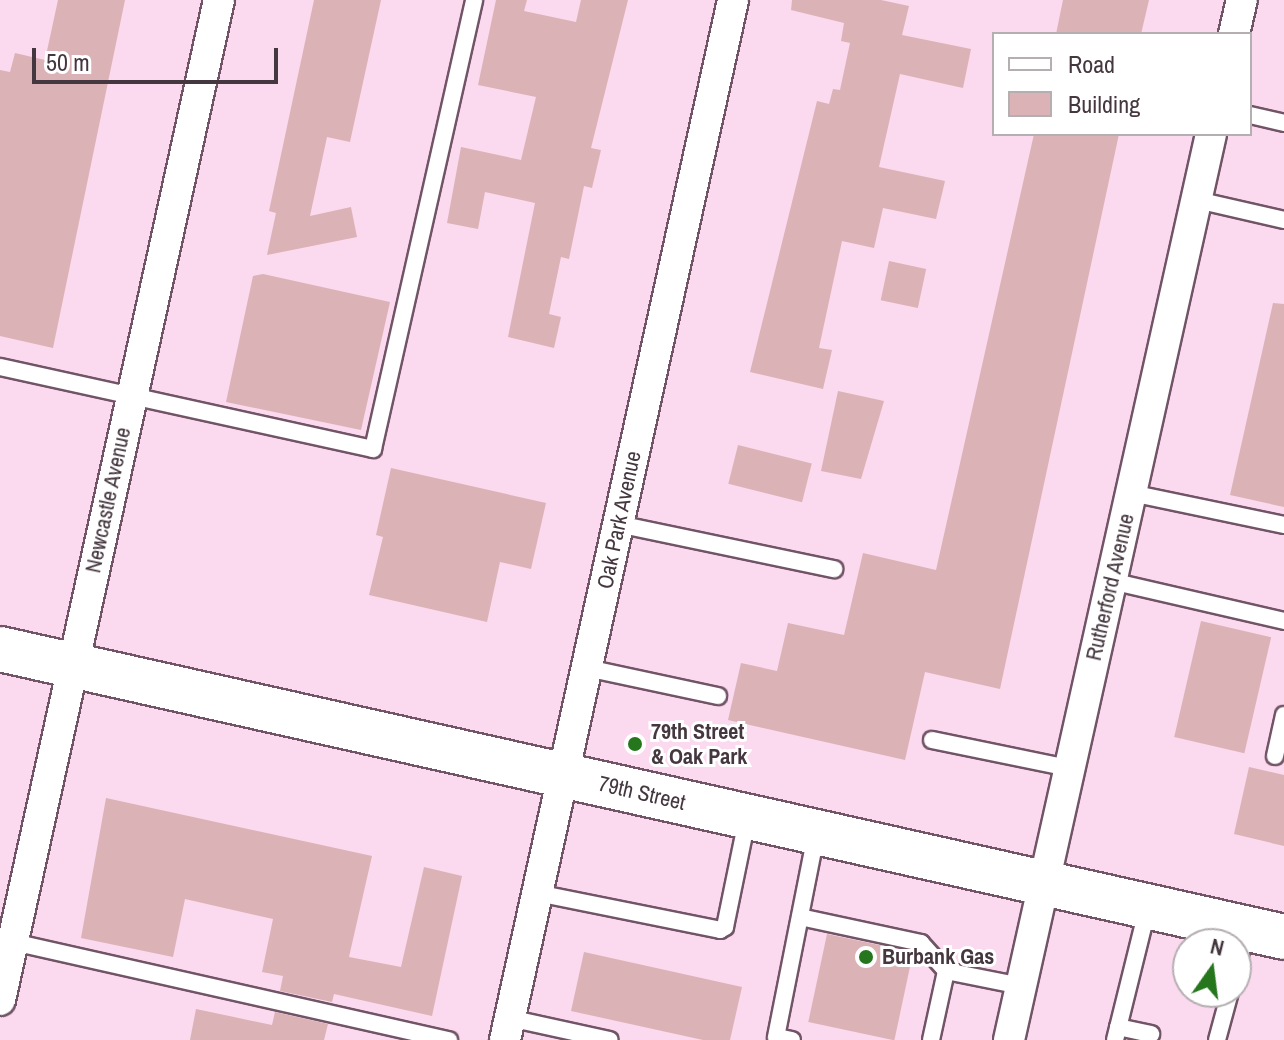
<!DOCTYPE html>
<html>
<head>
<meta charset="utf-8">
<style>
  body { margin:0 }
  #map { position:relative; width:1284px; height:1040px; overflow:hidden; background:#fbd9ee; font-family:"Archivo Narrow",sans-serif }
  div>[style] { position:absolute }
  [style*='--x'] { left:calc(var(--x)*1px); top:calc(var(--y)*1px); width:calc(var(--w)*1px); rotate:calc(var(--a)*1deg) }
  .building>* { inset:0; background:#dbb3b6; transform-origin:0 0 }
  .roads { filter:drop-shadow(2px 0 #715466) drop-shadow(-2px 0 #715466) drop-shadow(0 2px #715466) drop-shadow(0 -2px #715466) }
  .lane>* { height:16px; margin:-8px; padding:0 8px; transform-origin:8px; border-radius:8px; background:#fff }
  .street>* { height:30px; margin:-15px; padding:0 15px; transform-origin:15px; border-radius:15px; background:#fff }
  .secondary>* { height:44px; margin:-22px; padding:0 22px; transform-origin:22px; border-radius:22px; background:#fff }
  .dots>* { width:22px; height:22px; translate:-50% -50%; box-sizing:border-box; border:4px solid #fff; border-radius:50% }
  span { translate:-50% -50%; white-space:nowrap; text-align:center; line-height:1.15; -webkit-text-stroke:6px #fff; paint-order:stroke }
  .street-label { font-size:22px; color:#45373f }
  .poi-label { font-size:22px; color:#45373f; font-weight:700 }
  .left { translate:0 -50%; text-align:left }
  .legend { position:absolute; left:992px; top:32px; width:260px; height:104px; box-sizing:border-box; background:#fff; border:2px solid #b5afb2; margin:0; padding:10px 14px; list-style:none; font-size:24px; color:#45373f }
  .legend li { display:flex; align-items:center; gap:16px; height:40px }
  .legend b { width:40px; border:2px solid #b5afb2 }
  .north { position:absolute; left:1172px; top:928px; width:80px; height:80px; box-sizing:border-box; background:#fff; border:2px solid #b5afb2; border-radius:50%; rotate:14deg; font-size:22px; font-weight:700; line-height:32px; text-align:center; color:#45373f }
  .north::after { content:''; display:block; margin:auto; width:28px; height:36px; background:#26761e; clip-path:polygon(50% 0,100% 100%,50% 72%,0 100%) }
  .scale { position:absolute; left:32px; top:48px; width:246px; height:36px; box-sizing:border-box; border:4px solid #45373f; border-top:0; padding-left:10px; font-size:24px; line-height:28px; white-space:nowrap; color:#45373f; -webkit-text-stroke:6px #fff; paint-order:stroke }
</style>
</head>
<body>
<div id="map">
  <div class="building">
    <i style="clip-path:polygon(58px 0,125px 0,53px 348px,0 336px,0 70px,10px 72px,15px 53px,45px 60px)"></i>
    <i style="clip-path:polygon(314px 0,381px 0,350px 142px,327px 137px,310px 216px,351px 207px,357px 237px,267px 255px,276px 213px,269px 211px)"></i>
    <i style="clip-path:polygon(496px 0,527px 0,524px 11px,576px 22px,581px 0,628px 0,591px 148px,601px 150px,592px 188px,584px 186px,569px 259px,561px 257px,549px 314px,561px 317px,554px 348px,508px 337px,535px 203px,485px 192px,478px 229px,447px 223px,461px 147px,521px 160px,536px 97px,478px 85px)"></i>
    <i style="clip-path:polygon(792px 0,881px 0,909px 6px,902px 35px,971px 49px,963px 88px,900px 74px,879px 167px,945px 181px,936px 219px,883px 208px,874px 248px,842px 241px,819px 348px,832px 350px,823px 389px,750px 372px,817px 101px,829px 104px,833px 89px,840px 90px,850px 43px,841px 41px,844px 23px,791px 10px)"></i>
    <i style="clip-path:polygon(1063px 0,1149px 0,1141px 34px,1056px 34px)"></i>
    <i style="clip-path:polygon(1034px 134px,1119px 134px,1000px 689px,925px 672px,905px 760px,728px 720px,741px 663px,777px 671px,788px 623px,844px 635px,863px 553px,936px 570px)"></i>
    <i style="left:889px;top:261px;width:38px;height:40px;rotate:12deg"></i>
    <i style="clip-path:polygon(263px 274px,390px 302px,361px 430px,226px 402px,253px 276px)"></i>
    <i style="clip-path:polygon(1273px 303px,1284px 304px,1284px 507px,1230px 495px)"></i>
    <i style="clip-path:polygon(838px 391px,884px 401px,861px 479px,821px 471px)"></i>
    <i style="left:738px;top:445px;width:76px;height:40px;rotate:14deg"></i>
    <i style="clip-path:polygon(391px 468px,546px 503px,531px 569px,500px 562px,487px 622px,369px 595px,383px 537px,376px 535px)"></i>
    <i style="left:1201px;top:621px;width:72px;height:119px;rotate:13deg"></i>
    <i style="clip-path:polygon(1249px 767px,1284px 775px,1284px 846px,1234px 834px)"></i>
    <i style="clip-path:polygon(106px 798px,372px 856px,349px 957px,401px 967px,424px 867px,462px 876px,432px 1016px,334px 994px,332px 1002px,280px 991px,283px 976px,262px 972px,273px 919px,185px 899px,173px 957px,81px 938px)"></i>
    <i style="left:827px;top:934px;width:88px;height:90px;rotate:12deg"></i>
    <i style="clip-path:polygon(584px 952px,742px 987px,730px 1040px,703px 1040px,571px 1011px)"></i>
    <i style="clip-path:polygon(196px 1009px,272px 1025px,275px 1012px,328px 1024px,324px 1040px,190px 1040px)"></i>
  </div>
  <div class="roads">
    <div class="lane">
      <i style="--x:1250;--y:115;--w:35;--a:13"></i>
      <i style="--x:1197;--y:200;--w:89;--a:12.9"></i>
      <i style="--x:0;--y:367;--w:382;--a:12.4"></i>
      <i style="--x:373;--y:449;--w:460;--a:-77.3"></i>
      <i style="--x:1131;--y:493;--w:156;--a:11.8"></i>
      <i style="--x:618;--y:524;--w:221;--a:11.8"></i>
      <i style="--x:1111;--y:581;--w:178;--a:13"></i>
      <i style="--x:587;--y:668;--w:134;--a:12.1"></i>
      <i style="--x:932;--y:740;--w:140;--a:11.6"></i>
      <i style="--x:1275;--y:756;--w:42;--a:-77.6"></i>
      <i style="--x:537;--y:893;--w:187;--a:11.4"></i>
      <i style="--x:720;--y:930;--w:6;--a:-31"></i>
      <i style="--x:725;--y:927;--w:109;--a:-78.4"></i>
      <i style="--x:800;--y:917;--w:124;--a:12.1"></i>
      <i style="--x:921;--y:943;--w:38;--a:48"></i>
      <i style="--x:13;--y:942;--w:447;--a:12.7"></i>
      <i style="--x:1236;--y:970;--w:42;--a:-75"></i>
      <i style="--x:509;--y:1018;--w:103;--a:12.3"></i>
      <i style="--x:1118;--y:1027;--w:34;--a:12"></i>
      <i style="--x:792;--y:1040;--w:16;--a:-169"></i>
      <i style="--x:776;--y:1037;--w:206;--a:-78.8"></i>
      <i style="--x:931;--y:1040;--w:71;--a:-77.7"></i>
      <i style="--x:946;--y:971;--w:76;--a:11.3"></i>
      <i style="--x:1115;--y:1040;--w:137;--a:-76.1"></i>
      <i style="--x:1217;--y:1040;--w:50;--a:-74.8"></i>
    </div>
    <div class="street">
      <i style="--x:1234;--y:34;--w:35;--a:-77"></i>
      <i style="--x:0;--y:1000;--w:1024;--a:-77.65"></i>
      <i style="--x:505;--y:1040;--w:1065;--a:-77.63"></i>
      <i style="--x:1009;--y:1040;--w:928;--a:-77.43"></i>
    </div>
    <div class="secondary">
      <i style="--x:0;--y:649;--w:1316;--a:12.64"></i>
    </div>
  </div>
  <div class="dots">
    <i style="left:635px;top:744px;background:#26761e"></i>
    <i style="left:866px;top:957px;background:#26761e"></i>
  </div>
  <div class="street-label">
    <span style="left:108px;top:500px;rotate:-78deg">Newcastle Avenue</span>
    <span style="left:619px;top:520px;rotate:-78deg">Oak Park Avenue</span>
    <span style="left:1110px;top:587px;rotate:-77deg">Rutherford Avenue</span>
    <span style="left:642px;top:793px;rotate:13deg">79th Street</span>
  </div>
  <div class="poi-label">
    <span class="left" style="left:651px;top:744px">79th Street<br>&amp; Oak Park</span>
    <span class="left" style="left:882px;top:957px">Burbank Gas</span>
  </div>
  <ul class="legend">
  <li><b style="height:10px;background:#fff"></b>Road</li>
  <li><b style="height:22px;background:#dbb3b6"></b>Building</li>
  </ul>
  <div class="north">N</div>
  <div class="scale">50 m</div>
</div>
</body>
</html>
